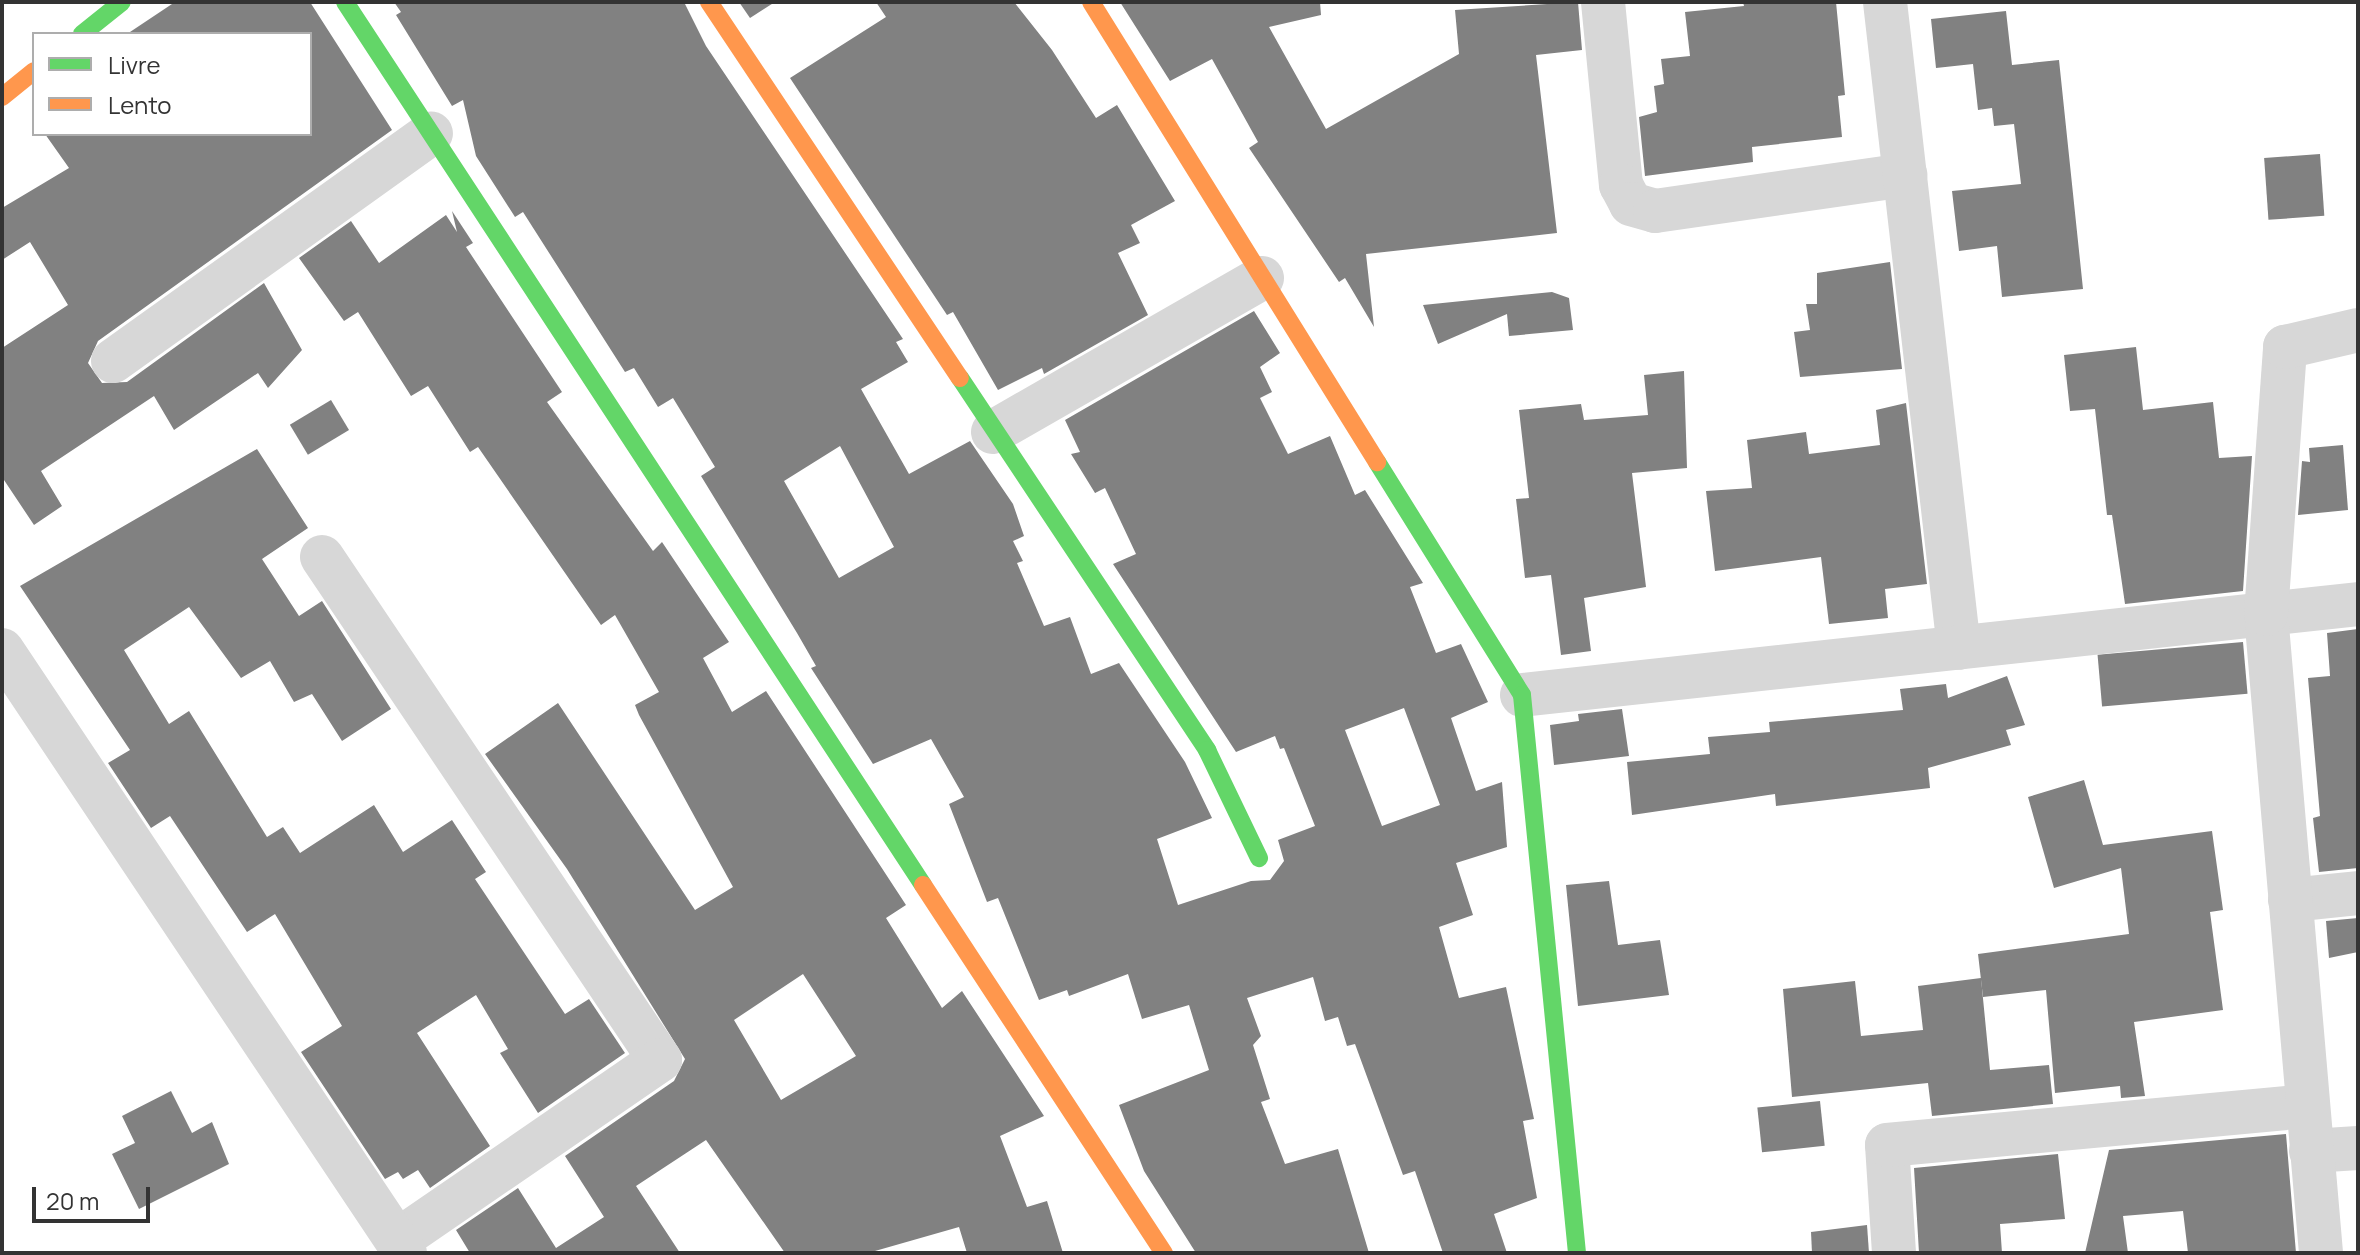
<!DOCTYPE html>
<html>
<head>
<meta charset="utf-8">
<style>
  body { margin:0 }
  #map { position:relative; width:2360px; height:1255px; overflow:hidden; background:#fff; font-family:Manrope,sans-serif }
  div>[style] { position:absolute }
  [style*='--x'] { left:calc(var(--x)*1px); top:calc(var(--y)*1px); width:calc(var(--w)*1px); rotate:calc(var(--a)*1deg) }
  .building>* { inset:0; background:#818181; transform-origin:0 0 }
  .street>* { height:44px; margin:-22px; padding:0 22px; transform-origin:22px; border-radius:22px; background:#d7d7d7 }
  .fast>* { height:18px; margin:-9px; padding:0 9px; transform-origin:9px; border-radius:9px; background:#63d668 }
  .slow>* { height:18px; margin:-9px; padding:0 9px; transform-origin:9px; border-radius:9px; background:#ff974d }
  span { translate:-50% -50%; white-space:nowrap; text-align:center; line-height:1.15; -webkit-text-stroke:8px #fff; paint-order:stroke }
  .frame { position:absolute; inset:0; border:4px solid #333; pointer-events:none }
  .legend { position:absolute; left:32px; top:32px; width:280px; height:104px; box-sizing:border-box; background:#fff; border:2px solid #adadad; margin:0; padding:10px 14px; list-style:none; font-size:24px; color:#333 }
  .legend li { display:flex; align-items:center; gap:16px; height:40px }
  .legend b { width:40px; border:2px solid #adadad }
  .scale { position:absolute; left:32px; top:1187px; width:118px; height:36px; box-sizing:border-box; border:4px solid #333; border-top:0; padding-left:10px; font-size:24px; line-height:28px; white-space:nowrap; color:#333; -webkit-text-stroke:6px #fff; paint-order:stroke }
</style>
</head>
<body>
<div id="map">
  <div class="building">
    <i style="clip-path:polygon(175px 2px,310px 2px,392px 130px,98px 341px,88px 363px,102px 383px,127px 382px,264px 283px,302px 350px,268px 388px,258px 373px,174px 430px,154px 396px,41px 471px,62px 506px,34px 525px,2px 477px,2px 348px,68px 305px,30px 242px,2px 260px,2px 208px,69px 168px,45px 134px,310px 134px,310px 34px,127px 34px)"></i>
    <i style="clip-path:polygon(evenodd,394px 2px,684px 2px,706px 46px,903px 339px,896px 342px,908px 362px,861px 389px,909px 474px,970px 441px,1013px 504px,1024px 536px,1013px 541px,1023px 561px,1017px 563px,1044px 626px,1070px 617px,1091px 674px,1119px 663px,1185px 762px,1212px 818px,1157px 839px,1178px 905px,1251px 881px,1270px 880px,1284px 861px,1278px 840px,1315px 826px,1284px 748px,1280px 749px,1275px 736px,1236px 752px,1113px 564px,1136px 554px,1105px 488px,1095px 493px,1071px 454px,1080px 452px,1065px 420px,1254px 311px,1280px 353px,1260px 367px,1272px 392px,1260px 398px,1288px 454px,1330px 436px,1355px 495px,1365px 490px,1423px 583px,1410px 587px,1436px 653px,1461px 644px,1488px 702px,1451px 718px,1476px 791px,1502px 782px,1507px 847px,1456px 863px,1473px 915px,1439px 927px,1459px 998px,1506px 987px,1534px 1119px,1523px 1121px,1537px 1198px,1494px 1214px,1507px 1253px,1443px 1253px,1415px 1171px,1403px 1175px,1355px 1044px,1347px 1046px,1338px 1017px,1325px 1021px,1313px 977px,1247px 998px,1261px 1036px,1253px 1045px,1270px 1099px,1261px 1102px,1285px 1164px,1338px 1149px,1369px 1253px,1196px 1253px,1144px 1171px,1119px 1105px,1209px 1070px,1189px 1005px,1142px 1019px,1128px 974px,1069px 996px,1067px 990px,1039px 1000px,998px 898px,987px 902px,949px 804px,964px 797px,931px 739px,873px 764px,811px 668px,816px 666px,797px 633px,701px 476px,715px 467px,673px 398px,658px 407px,634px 368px,625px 372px,523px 212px,515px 217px,476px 156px,463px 100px,452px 106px,396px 15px,401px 12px,394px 2px,840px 446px,894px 547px,839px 578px,784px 481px,840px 446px,394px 2px,1404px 708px,1440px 805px,1382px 826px,1345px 730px,1404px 708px)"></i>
    <i style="clip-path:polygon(739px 2px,775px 2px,750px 18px)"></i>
    <i style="clip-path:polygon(876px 2px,1014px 2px,1052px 50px,1096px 118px,1117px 105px,1175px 201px,1131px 225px,1140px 243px,1118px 253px,1148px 315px,1044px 374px,1042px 368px,998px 390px,953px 312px,947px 315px,790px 78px,886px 17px)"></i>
    <i style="clip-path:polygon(1120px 2px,1320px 2px,1321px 15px,1269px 27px,1326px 129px,1459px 54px,1455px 10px,1578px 2px,1582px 50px,1536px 55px,1557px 233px,1366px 254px,1374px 327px,1345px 278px,1339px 282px,1249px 148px,1258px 142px,1212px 59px,1170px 81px)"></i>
    <i style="clip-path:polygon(1743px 2px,1836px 2px,1845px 95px,1838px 96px,1842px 137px,1752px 147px,1753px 162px,1645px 176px,1639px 117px,1657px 112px,1654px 86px,1664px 84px,1661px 59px,1690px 56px,1685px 12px,1744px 6px)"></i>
    <i style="clip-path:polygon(2006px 11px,2012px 65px,2059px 60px,2083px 289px,2002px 297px,1997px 246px,1959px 251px,1952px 191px,2021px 184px,2014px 124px,1994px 126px,1992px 108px,1978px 110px,1973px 64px,1936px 68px,1931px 19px)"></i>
    <i style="left:2320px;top:154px;width:62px;height:56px;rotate:86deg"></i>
    <i style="clip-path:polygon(evenodd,452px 211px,473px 243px,466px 247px,562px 392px,547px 402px,653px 551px,662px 542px,729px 642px,703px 658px,732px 712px,766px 691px,906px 905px,886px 918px,942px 1008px,962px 991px,1044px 1116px,1000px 1136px,1027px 1207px,1047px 1201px,1063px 1253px,967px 1253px,959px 1227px,868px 1253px,785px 1253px,706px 1140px,636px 1186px,680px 1253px,470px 1253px,456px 1230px,518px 1188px,556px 1248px,604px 1217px,565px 1156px,674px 1081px,685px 1059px,567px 869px,485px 754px,558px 703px,695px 910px,733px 887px,639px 715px,635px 705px,659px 692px,615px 615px,601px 625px,478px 447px,470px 452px,428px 386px,411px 396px,358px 312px,344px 321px,299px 258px,351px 221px,379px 263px,446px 215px,457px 232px,452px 211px,803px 974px,856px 1056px,781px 1100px,734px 1020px,803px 974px)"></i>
    <i style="clip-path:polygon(1890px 262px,1902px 369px,1800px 377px,1794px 332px,1810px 330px,1806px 304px,1817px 304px,1817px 273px)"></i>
    <i style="clip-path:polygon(1552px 292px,1569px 298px,1573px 330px,1509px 336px,1507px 314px,1438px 344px,1423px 305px)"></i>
    <i style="clip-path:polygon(2136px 347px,2143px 410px,2213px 402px,2219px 458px,2252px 456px,2243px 591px,2125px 604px,2112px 515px,2107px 515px,2095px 409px,2070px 411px,2064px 355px)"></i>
    <i style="clip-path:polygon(1684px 371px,1687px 468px,1632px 473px,1646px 587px,1584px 598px,1591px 651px,1561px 655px,1551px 575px,1525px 578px,1516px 499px,1529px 498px,1519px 410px,1581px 404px,1584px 420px,1648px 415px,1644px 375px)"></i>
    <i style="left:331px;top:400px;width:35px;height:48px;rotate:59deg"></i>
    <i style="clip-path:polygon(1906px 403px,1927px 584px,1885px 589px,1888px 618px,1829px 624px,1821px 557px,1715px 571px,1706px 491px,1752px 488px,1747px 440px,1806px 432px,1809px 454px,1880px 445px,1876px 410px)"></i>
    <i style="clip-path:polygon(2343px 445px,2348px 510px,2298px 515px,2302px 461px,2310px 462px,2309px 448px)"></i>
    <i style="clip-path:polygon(257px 449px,308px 528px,262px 559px,299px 616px,322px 601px,391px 709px,342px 741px,312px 694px,294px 702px,270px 661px,241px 678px,189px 607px,124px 650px,169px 724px,189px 711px,267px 837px,283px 827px,300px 853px,374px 805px,403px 852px,452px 820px,486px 872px,475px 879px,565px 1014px,589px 999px,625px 1053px,538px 1113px,500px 1053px,508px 1049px,476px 995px,417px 1033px,490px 1146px,430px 1188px,418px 1170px,403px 1179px,398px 1172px,385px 1179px,301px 1052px,342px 1026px,275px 914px,247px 932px,170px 816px,151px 828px,108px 763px,130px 750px,20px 586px)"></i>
    <i style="clip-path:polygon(2358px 629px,2358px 868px,2319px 872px,2313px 818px,2320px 816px,2308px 678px,2330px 676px,2327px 633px)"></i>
    <i style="left:2243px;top:642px;width:52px;height:146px;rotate:85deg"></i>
    <i style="clip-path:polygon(2007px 676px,2025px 725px,2006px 730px,2011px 745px,1928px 768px,1930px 788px,1776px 806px,1775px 794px,1632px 815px,1627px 762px,1710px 754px,1708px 737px,1770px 732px,1769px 722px,1903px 710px,1900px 689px,1946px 684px,1948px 698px)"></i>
    <i style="clip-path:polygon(1622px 709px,1629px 756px,1554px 765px,1550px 725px,1579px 721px,1578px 714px)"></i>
    <i style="clip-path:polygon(2084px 780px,2103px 845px,2212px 831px,2223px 910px,2210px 912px,2223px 1010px,2134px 1022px,2145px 1096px,2121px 1098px,2120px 1086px,2055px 1093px,2046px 990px,1983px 997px,1978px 954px,2129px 934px,2121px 868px,2054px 888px,2039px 836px,2028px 797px)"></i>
    <i style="clip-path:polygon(1609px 881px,1618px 945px,1660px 940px,1669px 995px,1578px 1006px,1566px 885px)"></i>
    <i style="clip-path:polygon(2358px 918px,2358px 952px,2329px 958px,2326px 921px)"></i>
    <i style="clip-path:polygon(1981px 978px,1990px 1070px,2049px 1065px,2053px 1104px,1932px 1116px,1928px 1083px,1792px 1097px,1783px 989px,1855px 981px,1861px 1036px,1923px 1030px,1918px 986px)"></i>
    <i style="clip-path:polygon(171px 1091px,192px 1133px,212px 1122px,229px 1164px,139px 1209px,112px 1154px,135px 1143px,122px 1116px)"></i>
    <i style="left:1820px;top:1101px;width:45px;height:63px;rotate:84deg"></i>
    <i style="clip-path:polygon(2286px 1134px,2296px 1253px,2188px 1253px,2183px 1211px,2123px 1216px,2128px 1253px,2085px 1253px,2109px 1150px)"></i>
    <i style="clip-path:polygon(2058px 1154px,2065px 1219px,2000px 1224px,2002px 1253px,1919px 1253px,1914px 1168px)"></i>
    <i style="clip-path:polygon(1867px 1225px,1869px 1253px,1812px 1253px,1811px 1232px)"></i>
  </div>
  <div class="street">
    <i style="--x:1603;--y:2;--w:184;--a:84.4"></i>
    <i style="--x:1621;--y:185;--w:21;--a:62"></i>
    <i style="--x:1631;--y:204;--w:25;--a:16"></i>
    <i style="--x:1655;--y:211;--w:253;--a:-8.2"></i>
    <i style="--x:1885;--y:2;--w:650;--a:83.47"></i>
    <i style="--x:113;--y:361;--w:391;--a:-35.6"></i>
    <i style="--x:993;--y:432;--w:310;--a:-29.8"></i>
    <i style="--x:322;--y:557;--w:606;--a:56.1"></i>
    <i style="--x:660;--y:1060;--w:319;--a:145.5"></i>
    <i style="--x:2;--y:650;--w:725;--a:56.24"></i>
    <i style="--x:1522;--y:695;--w:841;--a:-6.21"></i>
    <i style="--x:2290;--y:900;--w:68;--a:-5.9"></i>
    <i style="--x:2311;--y:1151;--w:47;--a:-3.7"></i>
    <i style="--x:1894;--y:1253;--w:108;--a:-93.7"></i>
    <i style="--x:1887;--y:1145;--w:422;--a:-5.3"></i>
    <i style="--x:2321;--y:1253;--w:641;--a:-94.92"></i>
    <i style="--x:2266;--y:614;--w:268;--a:-85.9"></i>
    <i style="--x:2285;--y:347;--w:75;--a:-13.1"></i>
  </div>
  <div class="fast">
    <i style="--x:345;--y:2;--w:1055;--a:56.79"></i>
    <i style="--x:82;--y:34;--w:51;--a:-38.7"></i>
    <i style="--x:960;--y:378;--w:447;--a:56.4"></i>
    <i style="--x:1207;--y:750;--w:120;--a:64.3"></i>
    <i style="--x:1377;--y:462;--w:274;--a:58.1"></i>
    <i style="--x:1522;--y:695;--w:561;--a:84.37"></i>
  </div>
  <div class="slow">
    <i style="--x:709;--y:2;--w:452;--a:56.3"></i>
    <i style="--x:1091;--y:2;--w:542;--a:58.13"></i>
    <i style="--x:2;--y:97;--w:41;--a:-39.1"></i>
    <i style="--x:923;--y:885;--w:440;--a:56.8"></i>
  </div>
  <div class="frame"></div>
  <ul class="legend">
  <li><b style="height:10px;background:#63d668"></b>Livre</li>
  <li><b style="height:10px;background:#ff974d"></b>Lento</li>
  </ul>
  <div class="scale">20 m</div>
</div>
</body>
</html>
